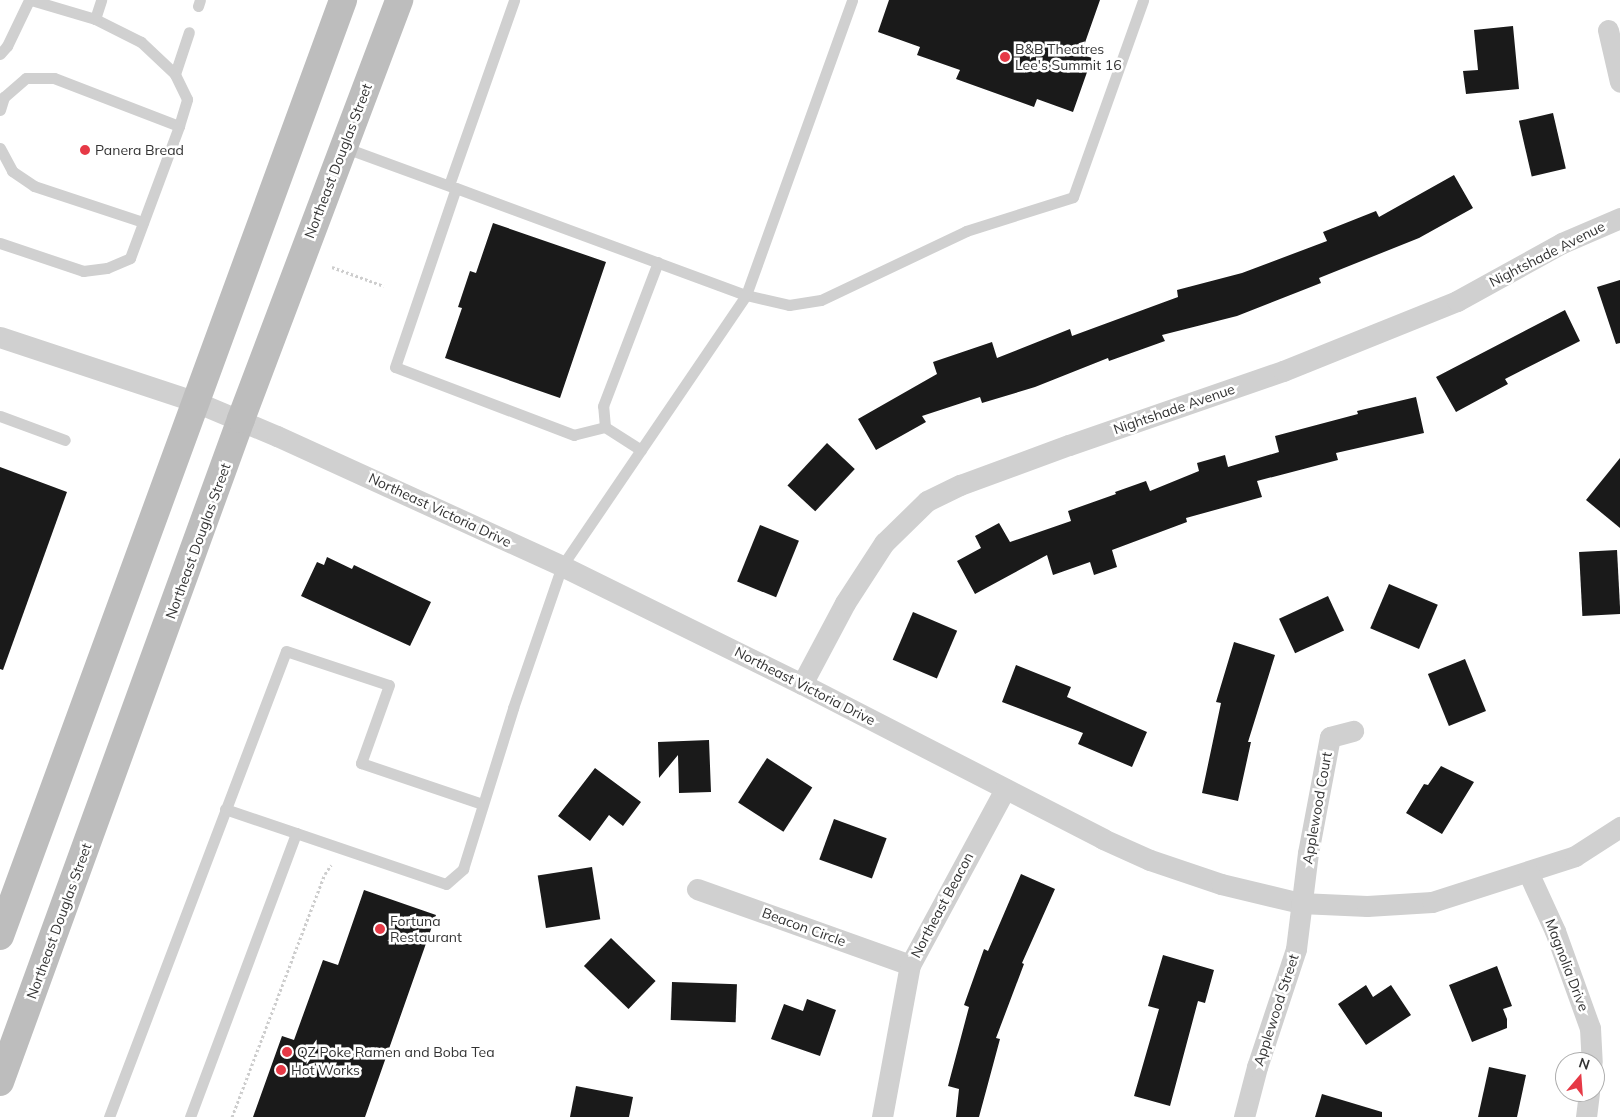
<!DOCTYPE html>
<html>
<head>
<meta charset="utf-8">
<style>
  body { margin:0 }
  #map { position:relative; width:1620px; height:1117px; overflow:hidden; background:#fff; font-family:Mulish,sans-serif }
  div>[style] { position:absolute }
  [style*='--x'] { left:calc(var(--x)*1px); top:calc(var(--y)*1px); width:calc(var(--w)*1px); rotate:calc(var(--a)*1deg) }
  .building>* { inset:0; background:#1a1a1a; transform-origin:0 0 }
  .path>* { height:3px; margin-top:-1.5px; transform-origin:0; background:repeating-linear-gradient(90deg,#cdcdcd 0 2.5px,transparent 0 5px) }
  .service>* { height:11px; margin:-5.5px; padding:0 5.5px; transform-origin:5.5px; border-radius:5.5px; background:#d0d0d0 }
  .minor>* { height:21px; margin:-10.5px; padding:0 10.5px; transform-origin:10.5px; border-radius:10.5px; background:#d0d0d0 }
  .secondary>* { height:28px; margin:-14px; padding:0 14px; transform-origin:14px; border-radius:14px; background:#bdbdbd }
  .dots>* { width:14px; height:14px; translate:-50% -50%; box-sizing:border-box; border:2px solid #fff; border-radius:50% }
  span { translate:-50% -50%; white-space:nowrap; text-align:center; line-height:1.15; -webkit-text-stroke:5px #fff; paint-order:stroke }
  .poi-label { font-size:14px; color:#333 }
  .left { translate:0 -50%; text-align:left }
  .street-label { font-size:14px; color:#333 }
  .north { position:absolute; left:1555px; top:1052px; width:50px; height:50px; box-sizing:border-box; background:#fff; border:1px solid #adadad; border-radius:50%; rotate:18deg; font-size:14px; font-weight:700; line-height:20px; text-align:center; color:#333 }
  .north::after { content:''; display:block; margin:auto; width:18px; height:22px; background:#e63946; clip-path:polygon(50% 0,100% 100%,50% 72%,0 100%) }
</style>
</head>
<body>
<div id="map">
  <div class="building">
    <i style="clip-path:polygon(889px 0,1100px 0,1081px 54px,1092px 58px,1073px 112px,1037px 99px,1034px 107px,956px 79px,960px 70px,917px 55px,920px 47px,878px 32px)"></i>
    <i style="clip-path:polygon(1513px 26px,1519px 89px,1466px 94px,1463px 71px,1478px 70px,1474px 30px)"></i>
    <i style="left:1553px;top:113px;width:57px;height:35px;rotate:77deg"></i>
    <i style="clip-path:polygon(1454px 175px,1473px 208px,1419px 238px,1319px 278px,1321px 283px,1237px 316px,1162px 335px,1165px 341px,1109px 361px,1108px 358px,1035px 387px,982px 403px,980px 397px,922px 416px,926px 422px,876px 450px,858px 419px,937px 374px,933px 362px,992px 342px,997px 358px,1070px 329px,1072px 336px,1178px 297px,1177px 290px,1242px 273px,1327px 241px,1323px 232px,1376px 211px,1379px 217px)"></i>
    <i style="clip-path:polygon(493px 223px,606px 262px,560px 398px,445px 358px,462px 308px,458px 307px,470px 271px,476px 273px)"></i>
    <i style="clip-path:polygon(1620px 280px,1620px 343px,1616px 344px,1597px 287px)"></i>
    <i style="clip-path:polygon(1565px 310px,1580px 341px,1505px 379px,1508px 384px,1456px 412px,1436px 377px)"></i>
    <i style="clip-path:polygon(1416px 397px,1424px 433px,1336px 453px,1338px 460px,1257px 481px,1262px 497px,1186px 518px,1187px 522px,1112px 550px,1117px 567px,1094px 575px,1090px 562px,1053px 575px,1047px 555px,975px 594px,957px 561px,981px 548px,975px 536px,999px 523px,1010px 542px,1071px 521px,1068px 511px,1116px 494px,1115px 492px,1146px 481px,1150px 491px,1199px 471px,1197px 463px,1225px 455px,1228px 467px,1279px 452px,1275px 436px,1358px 414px,1357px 411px)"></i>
    <i style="left:827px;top:443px;width:38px;height:58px;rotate:43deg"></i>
    <i style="clip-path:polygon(1620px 458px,1620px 528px,1586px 500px)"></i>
    <i style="clip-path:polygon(0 467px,67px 492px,3px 670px,0 669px)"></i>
    <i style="left:760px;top:525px;width:42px;height:61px;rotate:22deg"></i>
    <i style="left:1617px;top:550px;width:64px;height:38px;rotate:87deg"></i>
    <i style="clip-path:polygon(327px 557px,352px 569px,354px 565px,431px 602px,410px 646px,301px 596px,317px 562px,324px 565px)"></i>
    <i style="left:1389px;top:584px;width:53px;height:48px;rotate:23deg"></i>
    <i style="left:1328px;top:596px;width:38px;height:54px;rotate:65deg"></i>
    <i style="left:913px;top:612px;width:48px;height:52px;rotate:23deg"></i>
    <i style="clip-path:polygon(1234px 642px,1275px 655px,1248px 742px,1251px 742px,1238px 801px,1202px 793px,1221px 703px,1216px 702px)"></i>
    <i style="left:1465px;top:659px;width:56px;height:40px;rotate:68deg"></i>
    <i style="clip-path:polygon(1016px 665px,1071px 687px,1067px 697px,1147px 732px,1132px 767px,1078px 744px,1083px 733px,1002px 702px)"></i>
    <i style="clip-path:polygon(709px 740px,711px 792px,679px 793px,678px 755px,659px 778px,658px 742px)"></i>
    <i style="left:767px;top:758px;width:54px;height:53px;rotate:33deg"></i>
    <i style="clip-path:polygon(1441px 766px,1474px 782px,1442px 834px,1406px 813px,1424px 784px,1428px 785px)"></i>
    <i style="clip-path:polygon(595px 768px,641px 802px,623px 826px,609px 815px,590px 841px,558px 816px)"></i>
    <i style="left:834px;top:819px;width:56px;height:43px;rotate:20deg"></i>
    <i style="left:592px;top:867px;width:53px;height:55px;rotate:81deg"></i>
    <i style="clip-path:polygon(1021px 874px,1055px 889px,1022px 963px,1024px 964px,996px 1038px,1000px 1039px,979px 1117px,956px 1117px,959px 1089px,948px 1086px,969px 1007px,964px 1005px,984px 949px,988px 951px)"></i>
    <i style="clip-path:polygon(364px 890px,436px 915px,365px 1117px,253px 1117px,282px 1036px,294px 1040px,323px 960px,338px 965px)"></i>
    <i style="left:611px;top:938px;width:62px;height:39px;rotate:44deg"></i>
    <i style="clip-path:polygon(1163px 955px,1214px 970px,1205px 1003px,1198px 1001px,1170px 1106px,1134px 1096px,1159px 1009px,1148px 1006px)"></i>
    <i style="clip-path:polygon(1497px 966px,1512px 1006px,1503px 1009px,1507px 1019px,1507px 1028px,1472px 1042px,1449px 985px)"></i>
    <i style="left:672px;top:982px;width:65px;height:38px;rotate:2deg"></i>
    <i style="clip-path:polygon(1366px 985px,1373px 997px,1391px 985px,1411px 1015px,1366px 1045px,1338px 1004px)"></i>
    <i style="clip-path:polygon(807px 999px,836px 1010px,820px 1056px,771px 1039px,784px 1004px,803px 1011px)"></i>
    <i style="clip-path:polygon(1489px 1067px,1526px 1075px,1517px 1117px,1478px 1117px)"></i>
    <i style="clip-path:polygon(576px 1086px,633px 1097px,629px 1117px,570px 1117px)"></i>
    <i style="clip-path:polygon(1322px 1094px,1382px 1112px,1382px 1117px,1315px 1117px)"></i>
  </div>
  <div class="path">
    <i style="--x:332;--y:267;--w:55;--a:20.1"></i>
    <i style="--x:232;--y:1117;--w:260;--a:-69.1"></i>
    <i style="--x:325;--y:874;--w:11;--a:-56"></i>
  </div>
  <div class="service">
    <i style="--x:31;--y:0;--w:67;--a:16.5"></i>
    <i style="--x:198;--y:6;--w:6;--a:-72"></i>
    <i style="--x:0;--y:54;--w:11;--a:-49"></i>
    <i style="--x:7;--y:46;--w:51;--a:-64.4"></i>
    <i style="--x:175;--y:74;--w:44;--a:-71.6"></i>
    <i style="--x:0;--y:110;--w:14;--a:-73"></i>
    <i style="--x:4;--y:97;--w:29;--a:-41"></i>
    <i style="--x:26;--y:78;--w:28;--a:0"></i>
    <i style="--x:54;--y:78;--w:134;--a:21"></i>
    <i style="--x:343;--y:147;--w:119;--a:20.1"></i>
    <i style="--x:0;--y:148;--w:26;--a:62"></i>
    <i style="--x:12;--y:171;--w:27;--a:34"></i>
    <i style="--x:34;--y:186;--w:115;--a:18.3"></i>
    <i style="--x:449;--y:185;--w:196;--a:-70.6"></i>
    <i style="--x:0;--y:243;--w:88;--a:18.6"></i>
    <i style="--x:83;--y:271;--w:24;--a:-7"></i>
    <i style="--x:107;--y:268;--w:25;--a:-23"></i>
    <i style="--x:130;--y:258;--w:141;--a:-69.6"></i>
    <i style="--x:179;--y:126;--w:28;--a:-73"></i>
    <i style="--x:187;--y:99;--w:28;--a:-116"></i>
    <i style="--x:175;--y:74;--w:47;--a:-136.7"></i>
    <i style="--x:141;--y:42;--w:51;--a:-153.4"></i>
    <i style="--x:95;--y:19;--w:20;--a:-72"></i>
    <i style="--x:0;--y:416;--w:69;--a:20.3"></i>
    <i style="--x:605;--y:427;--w:21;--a:-95"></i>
    <i style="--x:603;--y:406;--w:154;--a:-69.1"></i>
    <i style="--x:641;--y:450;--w:43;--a:-147.4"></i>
    <i style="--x:605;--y:427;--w:32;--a:166"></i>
    <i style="--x:574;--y:435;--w:191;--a:-159.2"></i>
    <i style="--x:395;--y:367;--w:189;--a:-71.2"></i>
    <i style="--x:456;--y:188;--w:309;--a:20.3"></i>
    <i style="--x:746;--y:295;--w:44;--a:13.1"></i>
    <i style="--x:789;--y:305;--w:32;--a:-9"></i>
    <i style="--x:821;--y:300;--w:161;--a:-25.4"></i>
    <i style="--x:966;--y:231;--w:112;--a:-17.6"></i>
    <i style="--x:1073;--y:197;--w:209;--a:-70.4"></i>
    <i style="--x:225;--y:809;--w:75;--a:18.7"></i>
    <i style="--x:109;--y:1117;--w:498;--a:-69.2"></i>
    <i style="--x:286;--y:651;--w:108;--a:18.3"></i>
    <i style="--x:389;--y:685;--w:83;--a:109.7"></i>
    <i style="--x:361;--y:763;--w:128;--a:18.7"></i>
    <i style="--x:190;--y:1117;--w:303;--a:-69.5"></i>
    <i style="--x:296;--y:833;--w:158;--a:18.8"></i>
    <i style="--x:446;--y:884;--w:23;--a:-41"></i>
    <i style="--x:463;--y:869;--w:169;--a:-72.7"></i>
    <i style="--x:513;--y:708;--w:150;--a:-71"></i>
    <i style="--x:562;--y:566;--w:328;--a:-55.8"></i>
    <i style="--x:746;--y:295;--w:313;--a:-70.2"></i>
  </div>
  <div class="minor">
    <i style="--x:1608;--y:30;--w:53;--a:77"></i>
    <i style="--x:0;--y:337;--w:206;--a:18.3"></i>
    <i style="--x:196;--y:402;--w:88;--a:22.8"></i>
    <i style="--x:277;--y:436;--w:313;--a:24.5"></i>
    <i style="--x:562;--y:566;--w:267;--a:26.2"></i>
    <i style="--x:802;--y:684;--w:339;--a:27.2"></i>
    <i style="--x:1103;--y:839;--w:51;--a:24.1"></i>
    <i style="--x:1150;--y:860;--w:75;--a:18.7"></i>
    <i style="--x:1221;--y:884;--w:81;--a:13.5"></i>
    <i style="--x:1300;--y:903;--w:67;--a:2.6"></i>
    <i style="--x:1367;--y:906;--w:65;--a:-3.5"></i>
    <i style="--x:1432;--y:902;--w:150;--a:-17.8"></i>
    <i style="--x:1575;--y:856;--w:54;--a:-32.8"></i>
    <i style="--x:802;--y:684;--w:92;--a:-62"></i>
    <i style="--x:845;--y:603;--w:72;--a:-57"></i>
    <i style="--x:884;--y:543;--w:60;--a:-44.3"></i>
    <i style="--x:927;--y:501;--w:37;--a:-26"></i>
    <i style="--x:960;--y:485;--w:116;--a:-20.2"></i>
    <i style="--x:1069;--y:445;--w:226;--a:-19.1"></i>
    <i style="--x:1283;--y:371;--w:188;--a:-21.9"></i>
    <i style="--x:1457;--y:301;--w:120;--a:-28.9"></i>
    <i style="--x:1562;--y:243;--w:63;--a:-23.3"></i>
    <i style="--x:1528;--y:872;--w:65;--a:65.4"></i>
    <i style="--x:1555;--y:931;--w:103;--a:70.2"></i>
    <i style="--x:1590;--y:1028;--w:34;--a:87"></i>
    <i style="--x:697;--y:889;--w:226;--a:19.6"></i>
    <i style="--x:882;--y:1117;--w:155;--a:-79.6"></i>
    <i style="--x:910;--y:965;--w:200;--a:-61.6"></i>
    <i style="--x:1244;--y:1117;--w:52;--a:-75.4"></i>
    <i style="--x:1257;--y:1067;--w:124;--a:-71.7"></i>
    <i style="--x:1296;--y:949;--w:97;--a:-82.9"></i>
    <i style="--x:1308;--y:853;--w:118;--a:-79.3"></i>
    <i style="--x:1330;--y:737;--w:24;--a:-15"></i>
    <i style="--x:1586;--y:1117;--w:25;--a:-83"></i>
  </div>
  <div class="secondary">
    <i style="--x:0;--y:936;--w:997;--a:-69.87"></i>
    <i style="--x:0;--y:1082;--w:705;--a:-70.02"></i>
    <i style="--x:241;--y:419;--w:448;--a:-69.3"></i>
  </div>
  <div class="dots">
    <i style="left:1005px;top:57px;background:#e63946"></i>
    <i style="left:85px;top:150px;background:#e63946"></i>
    <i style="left:380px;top:929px;background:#e63946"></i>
    <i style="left:287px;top:1052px;background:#e63946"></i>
    <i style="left:281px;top:1070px;background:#e63946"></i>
  </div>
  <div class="poi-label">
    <span class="left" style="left:1015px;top:57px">B&amp;B Theatres<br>Lee's Summit 16</span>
    <span class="left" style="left:95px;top:150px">Panera Bread</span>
    <span class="left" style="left:390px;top:929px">Fortuna<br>Restaurant</span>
    <span class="left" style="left:297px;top:1052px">QZ Poke Ramen and Boba Tea</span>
    <span class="left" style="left:291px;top:1070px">Hot Works</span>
  </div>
  <div class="street-label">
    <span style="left:338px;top:161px;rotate:-69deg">Northeast Douglas Street</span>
    <span style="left:1547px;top:254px;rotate:-27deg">Nightshade Avenue</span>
    <span style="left:1174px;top:409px;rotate:-19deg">Nightshade Avenue</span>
    <span style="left:440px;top:510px;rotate:25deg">Northeast Victoria Drive</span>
    <span style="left:198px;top:541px;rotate:-70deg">Northeast Douglas Street</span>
    <span style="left:805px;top:686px;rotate:27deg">Northeast Victoria Drive</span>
    <span style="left:1317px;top:808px;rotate:-80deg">Applewood Court</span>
    <span style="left:942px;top:905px;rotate:-62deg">Northeast Beacon</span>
    <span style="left:59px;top:921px;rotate:-70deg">Northeast Douglas Street</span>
    <span style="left:804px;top:927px;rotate:20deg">Beacon Circle</span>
    <span style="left:1567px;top:965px;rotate:69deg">Magnolia Drive</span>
    <span style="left:1276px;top:1010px;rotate:-72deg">Applewood Street</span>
  </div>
  <div class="north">N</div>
</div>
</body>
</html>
